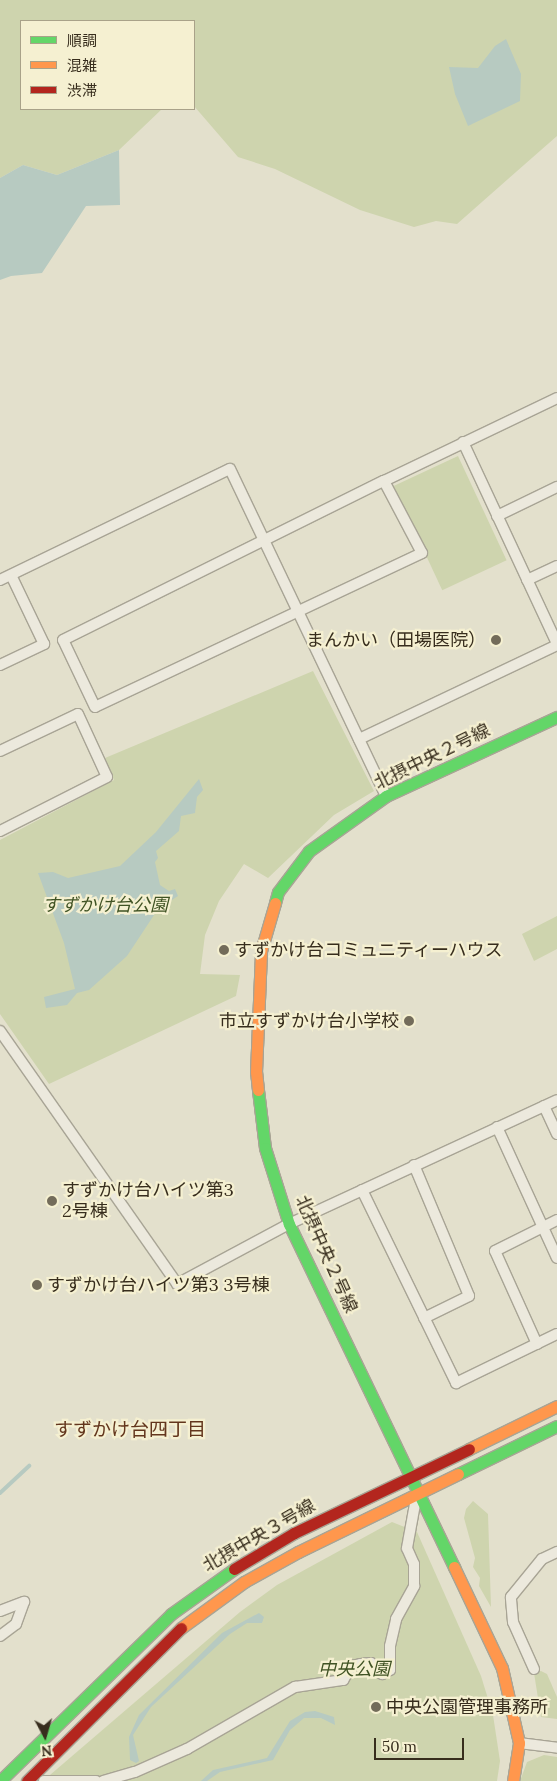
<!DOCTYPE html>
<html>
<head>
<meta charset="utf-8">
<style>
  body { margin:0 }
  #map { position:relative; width:557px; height:1781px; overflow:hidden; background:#e3e0cc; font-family:Lora,"Noto Sans JP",serif }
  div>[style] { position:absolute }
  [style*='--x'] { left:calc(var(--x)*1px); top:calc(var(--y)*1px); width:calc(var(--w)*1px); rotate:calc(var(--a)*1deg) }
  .green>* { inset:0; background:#ced4ae; transform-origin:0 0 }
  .water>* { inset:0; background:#b7cac1 }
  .stream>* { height:4px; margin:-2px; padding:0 2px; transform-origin:2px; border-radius:2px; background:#b7cac1 }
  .roads { filter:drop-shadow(1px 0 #a8a495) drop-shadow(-1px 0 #a8a495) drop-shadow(0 1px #a8a495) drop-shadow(0 -1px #a8a495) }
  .street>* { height:10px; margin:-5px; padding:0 5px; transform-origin:5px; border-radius:5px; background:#ece9dd }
  .fast>* { height:11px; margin:-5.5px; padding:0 5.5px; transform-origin:5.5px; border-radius:5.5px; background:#63d668 }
  .slow>* { height:11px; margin:-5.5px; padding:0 5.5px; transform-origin:5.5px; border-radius:5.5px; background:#ff974d }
  .jam>* { height:11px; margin:-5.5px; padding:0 5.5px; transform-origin:5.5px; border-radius:5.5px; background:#b3261e }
  .dots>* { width:14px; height:14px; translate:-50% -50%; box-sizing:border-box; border:2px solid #f5f0d1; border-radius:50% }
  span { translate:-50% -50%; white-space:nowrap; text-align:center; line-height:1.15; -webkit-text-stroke:4.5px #f5f0d1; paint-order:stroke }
  .poi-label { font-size:18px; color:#372d1d }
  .right { translate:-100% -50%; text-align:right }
  .left { translate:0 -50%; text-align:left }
  .street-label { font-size:18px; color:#372d1d }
  .park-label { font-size:18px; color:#405324; font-style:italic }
  .neighbourhood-label { font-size:19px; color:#63361d }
  .legend { position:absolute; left:20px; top:20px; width:175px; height:90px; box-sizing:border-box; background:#f5f0d1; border:1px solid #a9a289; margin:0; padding:6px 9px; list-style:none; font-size:15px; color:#372d1d }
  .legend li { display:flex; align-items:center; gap:10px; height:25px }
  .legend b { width:25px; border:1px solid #a9a289 }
  .north { position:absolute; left:20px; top:1711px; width:50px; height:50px; -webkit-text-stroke:4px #f5f0d1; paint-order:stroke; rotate:174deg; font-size:14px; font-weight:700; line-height:20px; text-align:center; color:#372d1d }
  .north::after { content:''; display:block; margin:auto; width:18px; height:22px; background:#372d1d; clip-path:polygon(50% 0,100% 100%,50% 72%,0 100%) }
  .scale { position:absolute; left:374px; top:1738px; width:90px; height:22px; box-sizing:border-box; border:2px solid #372d1d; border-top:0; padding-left:6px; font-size:15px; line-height:18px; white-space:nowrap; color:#372d1d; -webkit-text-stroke:4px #f5f0d1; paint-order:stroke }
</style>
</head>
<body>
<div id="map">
  <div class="green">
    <i style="clip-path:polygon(0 0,557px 0,557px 136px,457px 224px,436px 221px,414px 227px,360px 210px,275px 169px,238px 157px,194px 106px,194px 21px,21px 21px,21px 109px,162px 109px,119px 150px,57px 175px,23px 165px,0 178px)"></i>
    <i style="left:458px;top:456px;width:115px;height:71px;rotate:65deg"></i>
    <i style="clip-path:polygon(313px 671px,374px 791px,334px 815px,268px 878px,244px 864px,219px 901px,205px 935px,200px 974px,240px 975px,236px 996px,49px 1084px,0 1014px,0 840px,114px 780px,105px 758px)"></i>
    <i style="clip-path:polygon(557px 916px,557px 949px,534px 961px,522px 934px)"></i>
    <i style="clip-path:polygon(473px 1501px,488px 1514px,491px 1607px,479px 1586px,480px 1578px,473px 1567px,475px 1558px,464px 1518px,466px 1509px)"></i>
    <i style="clip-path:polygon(392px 1522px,417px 1532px,481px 1676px,493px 1715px,500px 1761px,497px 1781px,43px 1781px,240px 1612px,277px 1585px)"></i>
    <i style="clip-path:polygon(541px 1671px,547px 1674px,557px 1697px,557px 1719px,541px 1717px,534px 1673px)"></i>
    <i style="clip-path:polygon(544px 1755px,557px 1757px,557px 1781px,520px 1781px,527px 1762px)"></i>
  </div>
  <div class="water">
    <i style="clip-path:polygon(506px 39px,521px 74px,520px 101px,468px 126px,455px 94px,449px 67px,478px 68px,495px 46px)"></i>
    <i style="clip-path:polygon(119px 150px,120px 205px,86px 206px,42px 273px,11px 276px,0 280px,0 178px,23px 165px,57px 175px)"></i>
    <i style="clip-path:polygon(199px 779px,203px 790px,197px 797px,195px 813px,181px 816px,179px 831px,156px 851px,158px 858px,155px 862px,160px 885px,169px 891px,175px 889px,178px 896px,158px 909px,127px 956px,89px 990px,77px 993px,67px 1005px,46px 1008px,44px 997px,75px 989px,64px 943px,38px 873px,53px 872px,68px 878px,120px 866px,156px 832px)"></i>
    <i style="clip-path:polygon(259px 1613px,264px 1617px,262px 1623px,247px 1623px,230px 1634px,151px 1707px,133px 1735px,139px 1761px,136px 1763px,130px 1760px,129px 1737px,139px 1715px,222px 1633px)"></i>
    <i style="clip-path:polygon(315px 1711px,334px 1717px,335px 1725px,321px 1718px,304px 1718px,290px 1730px,273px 1760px,220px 1772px,207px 1781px,201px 1781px,213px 1770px,267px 1758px,290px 1721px,305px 1712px)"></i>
  </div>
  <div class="stream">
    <i style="--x:0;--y:1493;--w:40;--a:-43"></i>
  </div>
  <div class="roads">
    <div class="street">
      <i style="--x:463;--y:442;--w:223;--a:65"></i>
      <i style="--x:384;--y:481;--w:81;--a:62.2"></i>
      <i style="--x:422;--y:553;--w:361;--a:154.8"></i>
      <i style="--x:95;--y:707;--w:74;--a:-115.5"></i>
      <i style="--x:63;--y:640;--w:358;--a:-26.4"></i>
      <i style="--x:384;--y:481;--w:192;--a:-25.6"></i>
      <i style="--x:497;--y:516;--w:67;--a:-25.8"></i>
      <i style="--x:0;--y:580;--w:255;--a:-25.8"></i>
      <i style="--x:230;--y:469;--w:362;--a:64.5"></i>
      <i style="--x:527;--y:580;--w:33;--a:-25"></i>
      <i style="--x:0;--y:665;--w:49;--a:-25.5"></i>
      <i style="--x:44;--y:644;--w:76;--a:-115.6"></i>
      <i style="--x:359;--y:739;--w:219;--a:-25.4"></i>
      <i style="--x:0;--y:751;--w:86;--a:-25.4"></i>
      <i style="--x:78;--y:714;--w:69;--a:65.3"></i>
      <i style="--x:107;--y:777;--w:120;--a:153.2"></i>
      <i style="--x:0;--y:1031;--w:309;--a:55"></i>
      <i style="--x:177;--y:1284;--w:127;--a:-28.2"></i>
      <i style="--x:289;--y:1224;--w:295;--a:-24.8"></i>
      <i style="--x:544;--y:1106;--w:31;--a:65"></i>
      <i style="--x:497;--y:1127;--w:144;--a:65.4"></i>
      <i style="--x:414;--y:1165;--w:142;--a:67.2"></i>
      <i style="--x:469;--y:1296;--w:50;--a:153.9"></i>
      <i style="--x:362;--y:1190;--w:215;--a:64"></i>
      <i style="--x:456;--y:1383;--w:112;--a:-25.9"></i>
      <i style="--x:537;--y:1344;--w:102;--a:-114.3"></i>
      <i style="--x:495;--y:1251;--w:69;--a:-26.6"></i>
      <i style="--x:0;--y:1611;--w:26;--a:-21"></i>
      <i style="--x:0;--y:1636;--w:20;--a:-37"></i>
      <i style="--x:16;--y:1624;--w:23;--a:-70"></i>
      <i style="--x:534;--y:1669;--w:51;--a:-114.1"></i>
      <i style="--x:513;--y:1622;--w:25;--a:-95"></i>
      <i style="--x:511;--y:1597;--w:49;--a:-50.8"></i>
      <i style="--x:542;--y:1559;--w:17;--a:-25"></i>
      <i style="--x:519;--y:1743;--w:38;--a:7"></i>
      <i style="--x:44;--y:1781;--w:52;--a:0"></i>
      <i style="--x:103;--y:1781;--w:33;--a:-16"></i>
      <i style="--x:135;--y:1772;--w:57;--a:-23.9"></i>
      <i style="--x:187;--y:1749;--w:125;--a:-29.9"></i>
      <i style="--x:295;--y:1687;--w:49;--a:-8.3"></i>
      <i style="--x:343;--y:1680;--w:17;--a:-57"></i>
      <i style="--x:352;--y:1666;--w:9;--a:-13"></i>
      <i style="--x:361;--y:1664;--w:10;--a:-6"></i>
      <i style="--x:371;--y:1663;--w:16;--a:45"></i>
      <i style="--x:382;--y:1674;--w:9;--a:-27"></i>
      <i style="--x:390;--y:1670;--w:24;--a:-90"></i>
      <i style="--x:390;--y:1646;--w:28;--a:-77"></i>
      <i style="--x:396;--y:1619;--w:38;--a:-61"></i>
      <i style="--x:414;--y:1586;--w:22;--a:-90"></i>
      <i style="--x:414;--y:1564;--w:17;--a:-114"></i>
      <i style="--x:407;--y:1548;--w:56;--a:-79.7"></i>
    </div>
    <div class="fast">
      <i style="--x:275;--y:903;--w:11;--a:-75"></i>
      <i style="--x:278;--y:892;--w:51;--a:-52.9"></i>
      <i style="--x:309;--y:851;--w:95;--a:-35.5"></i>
      <i style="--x:386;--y:796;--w:188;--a:-24.8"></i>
      <i style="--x:258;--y:1090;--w:58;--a:83.1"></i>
      <i style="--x:265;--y:1148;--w:80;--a:72.5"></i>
      <i style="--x:289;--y:1224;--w:381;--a:64.3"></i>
      <i style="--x:458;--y:1474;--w:110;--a:-25.9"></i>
      <i style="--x:0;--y:1781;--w:239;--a:-44.3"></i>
      <i style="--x:171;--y:1614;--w:77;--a:-35.5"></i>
    </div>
    <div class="slow">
      <i style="--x:258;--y:1090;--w:18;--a:-96"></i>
      <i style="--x:256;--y:1072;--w:121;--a:-87.6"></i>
      <i style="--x:261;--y:951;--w:50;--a:-73.7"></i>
      <i style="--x:469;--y:1449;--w:98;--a:-26"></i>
      <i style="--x:454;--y:1567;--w:112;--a:64.6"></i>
      <i style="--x:502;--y:1668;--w:77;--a:77.2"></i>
      <i style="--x:519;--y:1743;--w:38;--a:99"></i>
      <i style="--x:181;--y:1628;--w:78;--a:-36.1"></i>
      <i style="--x:244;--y:1582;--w:62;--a:-29.1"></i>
      <i style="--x:298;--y:1552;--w:178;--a:-26"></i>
    </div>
    <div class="jam">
      <i style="--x:234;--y:1569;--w:70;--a:-31"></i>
      <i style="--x:294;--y:1533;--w:194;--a:-25.6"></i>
      <i style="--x:27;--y:1781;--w:217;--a:-44.8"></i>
    </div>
  </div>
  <div class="dots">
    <i style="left:496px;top:640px;background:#736c5a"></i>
    <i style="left:224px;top:950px;background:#736c5a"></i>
    <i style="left:409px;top:1021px;background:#736c5a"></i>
    <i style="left:52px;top:1201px;background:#736c5a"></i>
    <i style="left:37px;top:1285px;background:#736c5a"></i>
    <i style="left:376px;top:1707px;background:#736c5a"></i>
  </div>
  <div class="poi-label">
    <span class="right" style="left:486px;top:640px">まんかい（田場医院）</span>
    <span class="left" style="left:234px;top:950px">すずかけ台コミュニティーハウス</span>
    <span class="right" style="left:399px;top:1021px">市立すずかけ台小学校</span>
    <span class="left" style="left:62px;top:1201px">すずかけ台ハイツ第3<br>2号棟</span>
    <span class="left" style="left:47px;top:1285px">すずかけ台ハイツ第3 3号棟</span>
    <span class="left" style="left:386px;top:1707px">中央公園管理事務所</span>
  </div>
  <div class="street-label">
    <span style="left:432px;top:757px;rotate:-26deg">北摂中央２号線</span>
    <span style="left:326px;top:1254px;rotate:66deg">北摂中央２号線</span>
    <span style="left:259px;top:1536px;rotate:-30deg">北摂中央３号線</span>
  </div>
  <div class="park-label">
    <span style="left:105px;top:905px">すずかけ台公園</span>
    <span style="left:354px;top:1669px">中央公園</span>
  </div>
  <div class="neighbourhood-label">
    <span style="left:130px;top:1430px">すずかけ台四丁目</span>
  </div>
  <ul class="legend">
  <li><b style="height:6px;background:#63d668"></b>順調</li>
  <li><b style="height:6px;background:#ff974d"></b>混雑</li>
  <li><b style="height:6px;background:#b3261e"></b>渋滞</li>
  </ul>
  <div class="north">N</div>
  <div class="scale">50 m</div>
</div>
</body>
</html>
